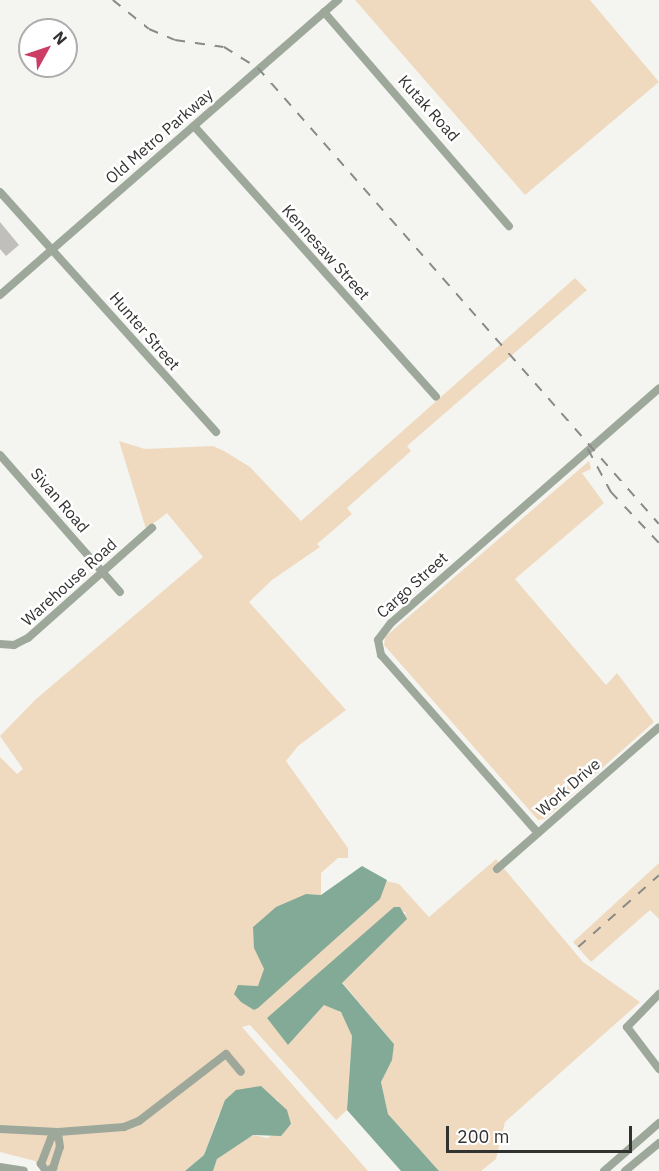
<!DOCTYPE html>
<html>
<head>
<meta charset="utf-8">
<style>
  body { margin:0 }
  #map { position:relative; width:659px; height:1171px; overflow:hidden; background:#f4f5f1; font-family:"IBM Plex Sans",sans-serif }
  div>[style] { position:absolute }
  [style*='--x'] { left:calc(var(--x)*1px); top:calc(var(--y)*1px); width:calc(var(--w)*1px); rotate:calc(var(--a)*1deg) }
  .green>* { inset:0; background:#efdac0 }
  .water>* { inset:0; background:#83aa96 }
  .building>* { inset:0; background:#c0bfbb }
  .minor>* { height:8px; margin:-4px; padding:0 4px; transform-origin:4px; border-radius:4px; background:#9da89b }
  .rail>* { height:1.5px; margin-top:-0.75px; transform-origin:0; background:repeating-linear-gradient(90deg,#898a87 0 10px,transparent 0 20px) }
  span { translate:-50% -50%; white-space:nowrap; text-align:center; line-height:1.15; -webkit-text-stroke:5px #fff; paint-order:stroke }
  .street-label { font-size:16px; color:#323231 }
  .north { position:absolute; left:18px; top:18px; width:60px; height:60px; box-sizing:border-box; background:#fff; border:2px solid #adadad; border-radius:50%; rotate:50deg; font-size:16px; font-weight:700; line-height:24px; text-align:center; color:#323231 }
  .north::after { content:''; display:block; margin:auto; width:21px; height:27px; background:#cb3d65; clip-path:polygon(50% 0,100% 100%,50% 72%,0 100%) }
  .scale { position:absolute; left:446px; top:1126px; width:186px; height:27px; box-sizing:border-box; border:3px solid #323231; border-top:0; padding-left:8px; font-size:18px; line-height:21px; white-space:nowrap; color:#323231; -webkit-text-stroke:4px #fff; paint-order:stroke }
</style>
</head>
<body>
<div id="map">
  <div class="green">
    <i style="clip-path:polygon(355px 0,590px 0,659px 82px,525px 195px)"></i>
    <i style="clip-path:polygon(575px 278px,587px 290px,407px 446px,411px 451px,347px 508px,352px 514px,317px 544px,320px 547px,272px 580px,249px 602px,346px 710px,298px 746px,286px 761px,348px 848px,348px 858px,338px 858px,321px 873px,321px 895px,306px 894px,254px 948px,264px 969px,254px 1010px,379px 899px,386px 881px,399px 884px,429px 917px,496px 859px,583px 962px,640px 1002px,505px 1122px,496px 1159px,481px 1171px,439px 1171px,388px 1114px,381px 1082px,394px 1044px,342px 982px,406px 913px,395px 907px,268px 1018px,288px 1045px,324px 1005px,334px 1006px,348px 1020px,352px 1036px,347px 1110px,336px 1120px,250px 1025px,242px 1027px,368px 1171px,213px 1171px,217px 1159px,241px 1141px,254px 1135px,267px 1138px,291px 1125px,277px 1099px,219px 1114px,204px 1155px,185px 1171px,44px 1171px,35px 1161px,0 1152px,0 757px,17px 774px,23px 769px,0 736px,35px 700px,203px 557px,167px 513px,146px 529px,119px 441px,145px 449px,213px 446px,224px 451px,250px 467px,301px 521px)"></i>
    <i style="clip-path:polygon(589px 461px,591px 469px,582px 473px,604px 503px,515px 579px,606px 685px,617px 673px,654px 722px,545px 819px,538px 820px,384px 645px,385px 637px)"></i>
    <i style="clip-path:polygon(659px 863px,659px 919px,650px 910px,591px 962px,573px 942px)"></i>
  </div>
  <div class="water">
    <i style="clip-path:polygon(362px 866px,387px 880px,380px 899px,258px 1008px,254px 1010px,241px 1002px,234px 994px,238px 985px,258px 986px,264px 969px,254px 948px,253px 927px,276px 907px,306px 894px,321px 895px)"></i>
    <i style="clip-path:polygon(394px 907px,400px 907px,407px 919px,342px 983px,394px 1044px,392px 1060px,381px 1082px,388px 1114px,439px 1171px,401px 1171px,347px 1110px,352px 1036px,341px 1012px,324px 1005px,288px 1045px,267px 1018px)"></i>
    <i style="clip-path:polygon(261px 1086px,287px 1110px,291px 1124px,281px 1136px,253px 1135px,217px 1159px,213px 1171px,185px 1171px,204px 1155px,225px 1100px,236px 1090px)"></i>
  </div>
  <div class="building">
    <i style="clip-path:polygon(0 222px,19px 245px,6px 256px,0 249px)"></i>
  </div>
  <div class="minor">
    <i style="--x:324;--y:12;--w:283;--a:49.2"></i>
    <i style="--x:194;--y:126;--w:363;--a:48.2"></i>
    <i style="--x:0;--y:192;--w:323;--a:48"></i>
    <i style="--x:0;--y:295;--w:449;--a:-41.1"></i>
    <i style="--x:0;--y:455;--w:182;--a:48.8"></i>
    <i style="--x:0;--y:644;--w:14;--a:4"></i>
    <i style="--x:14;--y:645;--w:16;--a:-27"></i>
    <i style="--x:28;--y:638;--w:166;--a:-41.6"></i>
    <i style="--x:538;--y:833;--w:237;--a:-131.4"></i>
    <i style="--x:381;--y:655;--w:15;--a:-101"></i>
    <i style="--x:378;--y:640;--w:21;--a:-53"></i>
    <i style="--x:391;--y:623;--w:356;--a:-41.2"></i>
    <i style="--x:497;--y:869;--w:215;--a:-41.2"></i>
    <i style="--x:659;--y:994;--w:46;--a:134.1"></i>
    <i style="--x:627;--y:1027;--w:53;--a:52.7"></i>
    <i style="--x:0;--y:1129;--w:58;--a:3"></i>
    <i style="--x:58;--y:1132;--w:66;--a:-4.3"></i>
    <i style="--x:124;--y:1127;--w:16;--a:-22"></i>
    <i style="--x:139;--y:1121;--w:110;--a:-37.6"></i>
    <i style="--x:226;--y:1054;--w:23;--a:50"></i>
    <i style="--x:0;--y:1167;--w:24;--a:9"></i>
    <i style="--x:46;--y:1171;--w:8;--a:-23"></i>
    <i style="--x:53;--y:1168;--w:22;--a:-72"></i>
    <i style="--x:60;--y:1147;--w:15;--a:-98"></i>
    <i style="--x:46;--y:1171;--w:9;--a:-126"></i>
    <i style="--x:41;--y:1164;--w:28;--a:-69"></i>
    <i style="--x:51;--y:1138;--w:7;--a:-27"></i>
    <i style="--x:604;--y:1171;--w:73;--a:-41.1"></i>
    <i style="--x:625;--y:1171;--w:44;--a:-39.5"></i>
  </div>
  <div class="rail">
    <i style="--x:113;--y:0;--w:46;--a:38.9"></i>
    <i style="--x:149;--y:29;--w:28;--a:23"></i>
    <i style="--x:175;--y:40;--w:49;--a:8.1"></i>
    <i style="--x:224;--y:47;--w:40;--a:32"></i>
    <i style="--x:258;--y:68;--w:607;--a:48.67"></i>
    <i style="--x:588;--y:449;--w:49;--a:61.9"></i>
    <i style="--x:611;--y:492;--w:70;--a:46.7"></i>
    <i style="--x:578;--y:947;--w:108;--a:-41.6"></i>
  </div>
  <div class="street-label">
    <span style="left:429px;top:108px;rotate:48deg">Kutak Road</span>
    <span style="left:159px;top:136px;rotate:-41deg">Old Metro Parkway</span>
    <span style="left:326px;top:252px;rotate:48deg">Kennesaw Street</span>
    <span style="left:145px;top:331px;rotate:49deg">Hunter Street</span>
    <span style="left:60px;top:500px;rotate:49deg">Sivan Road</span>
    <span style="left:69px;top:582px;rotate:-42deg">Warehouse Road</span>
    <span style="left:412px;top:585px;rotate:-42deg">Cargo Street</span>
    <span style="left:568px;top:787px;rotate:-41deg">Work Drive</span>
  </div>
  <div class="north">N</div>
  <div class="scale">200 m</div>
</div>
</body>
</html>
